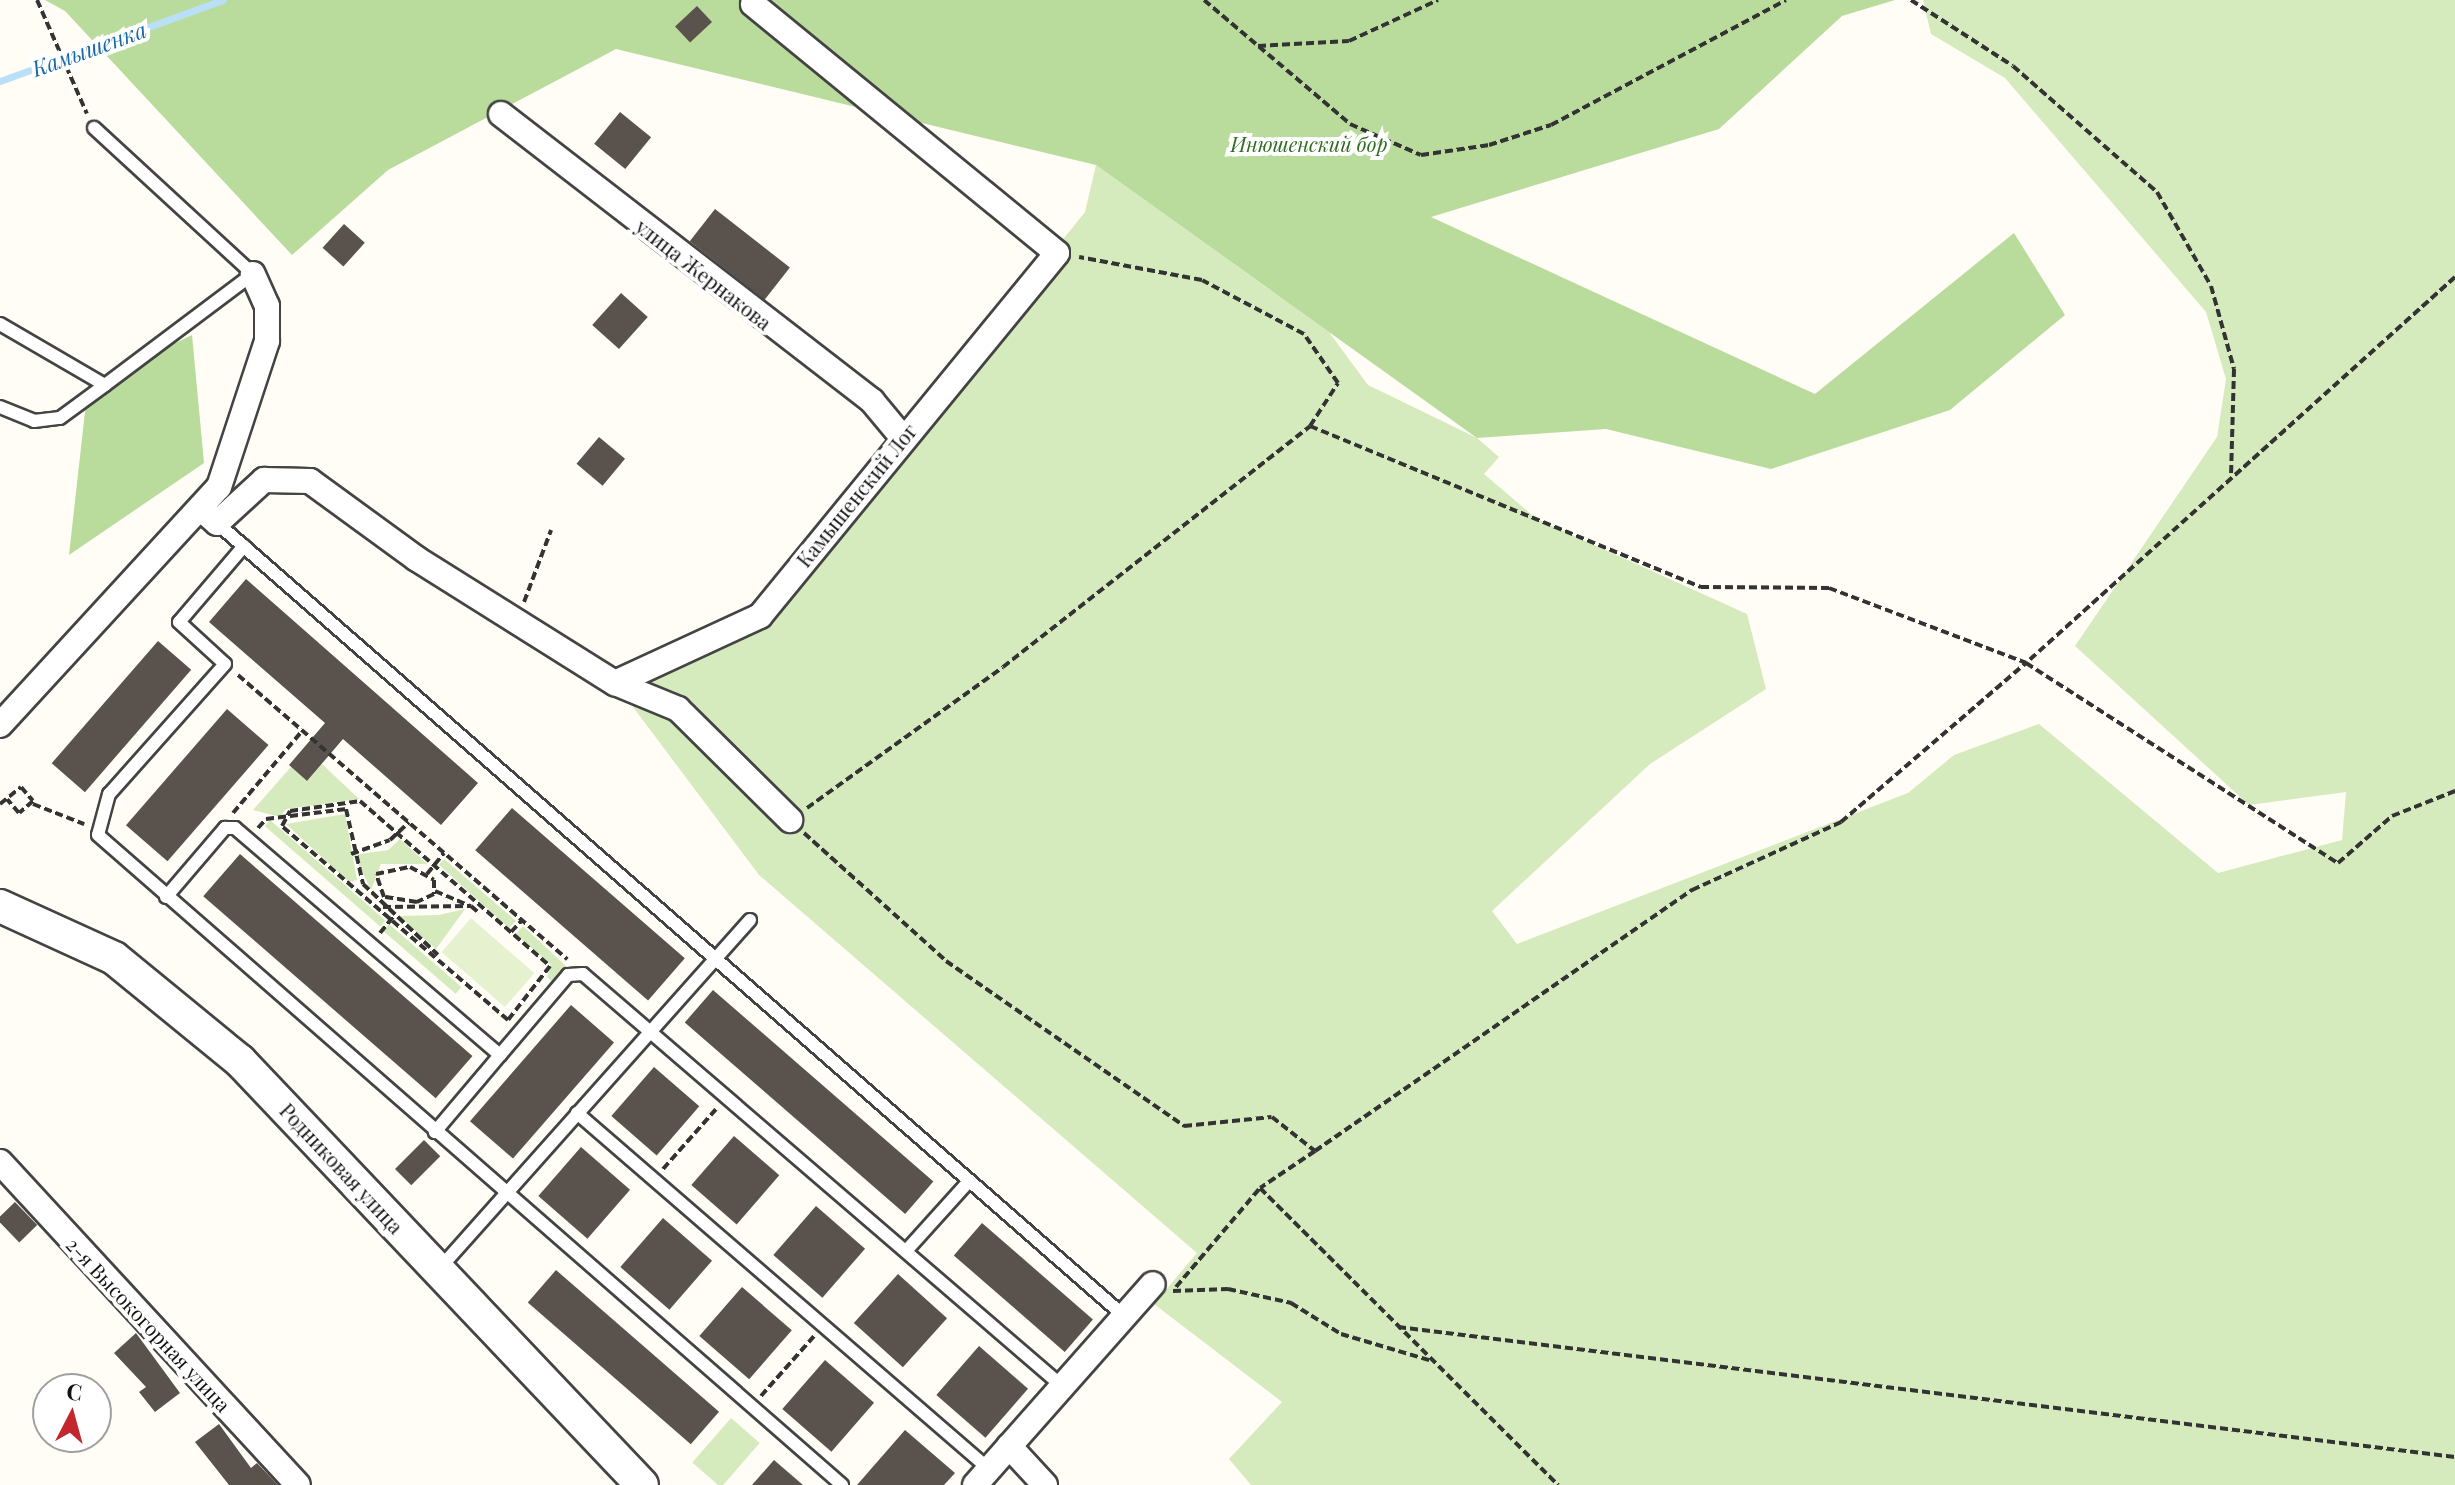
<!DOCTYPE html>
<html>
<head>
<meta charset="utf-8">
<style>
  body { margin:0 }
  #map { position:relative; width:2455px; height:1485px; overflow:hidden; background:#fffdf5; font-family:"Playfair Display",serif }
  div>[style] { position:absolute }
  [style*='--x'] { left:calc(var(--x)*1px); top:calc(var(--y)*1px); width:calc(var(--w)*1px); rotate:calc(var(--a)*1deg) }
  .green>* { inset:0; background:#d5ebbd; transform-origin:0 0 }
  .forest>* { inset:0; background:#b9dc9c }
  .pitch>* { inset:0; background:#e6f2cf; transform-origin:0 0 }
  .stream>* { height:7px; margin:-3.5px; padding:0 3.5px; transform-origin:3.5px; border-radius:3.5px; background:#b9e0f7 }
  .building>* { inset:0; background:#5a524d; transform-origin:0 0 }
  .path>* { height:4px; margin-top:-2px; transform-origin:0; background:repeating-linear-gradient(90deg,#333 0 8px,transparent 0 12px) }
  .roads { filter:drop-shadow(2px 0 #444) drop-shadow(-2px 0 #444) drop-shadow(0 2px #444) drop-shadow(0 -2px #444) }
  .service>* { height:12px; margin:-6px; padding:0 6px; transform-origin:6px; border-radius:6px; background:#fff }
  .minor>* { height:24px; margin:-12px; padding:0 12px; transform-origin:12px; border-radius:12px; background:#fff }
  .tertiary>* { height:32px; margin:-16px; padding:0 16px; transform-origin:16px; border-radius:16px; background:#fff }
  span { translate:-50% -50%; white-space:nowrap; text-align:center; line-height:1.15; -webkit-text-stroke:8px #fff; paint-order:stroke }
  .park-label { font-size:20px; color:#2f6b1f; font-style:italic }
  .street-label { font-size:20px; color:#111 }
  .water-label { font-size:22px; color:#1768a6; font-style:italic }
  .north { position:absolute; left:32px; top:1373px; width:80px; height:80px; box-sizing:border-box; background:#fff; border:2px solid #a0a0a0; border-radius:50%; rotate:6deg; font-size:22px; font-weight:700; line-height:32px; text-align:center; color:#111 }
  .north::after { content:''; display:block; margin:auto; width:28px; height:36px; background:#c4262e; clip-path:polygon(50% 0,100% 100%,50% 72%,0 100%) }
</style>
</head>
<body>
<div id="map">
  <div class="green">
    <i style="clip-path:polygon(1923px 0,2455px 0,2455px 1485px,1251px 1485px,1229px 1459px,1282px 1402px,1154px 1304px,1197px 1253px,759px 875px,615px 683px,760px 616px,1085px 212px,1096px 165px,1329px 332px,1368px 385px,1477px 438px,1499px 457px,1484px 474px,1537px 519px,1747px 614px,1766px 689px,1650px 764px,1492px 911px,1517px 944px,1908px 793px,1954px 755px,2039px 724px,2218px 873px,2342px 840px,2346px 792px,2249px 805px,2075px 646px,2217px 437px,2226px 379px,2206px 312px,2005px 78px,1931px 34px)"></i>
    <i style="clip-path:polygon(322px 764px,359px 799px,286px 809px,280px 817px,253px 810px,291px 767px,307px 781px)"></i>
    <i style="clip-path:polygon(345px 814px,357px 880px,349px 882px,286px 824px)"></i>
    <i style="left:270px;top:820px;width:153px;height:8px;rotate:41deg"></i>
    <i style="clip-path:polygon(400px 839px,427px 864px,381px 864px,371px 890px,354px 855px,388px 850px)"></i>
    <i style="clip-path:polygon(444px 859px,516px 921px,509px 928px,439px 865px)"></i>
    <i style="clip-path:polygon(465px 909px,436px 949px,399px 916px,439px 915px)"></i>
    <i style="left:389px;top:924px;width:96px;height:9px;rotate:41deg"></i>
    <i style="clip-path:polygon(523px 926px,568px 968px,554px 983px,547px 977px,551px 965px,516px 934px)"></i>
    <i style="left:731px;top:1418px;width:38px;height:59px;rotate:41deg"></i>
  </div>
  <div class="forest">
    <i style="clip-path:polygon(45px 0,1895px 0,1842px 16px,1719px 129px,1431px 217px,1815px 394px,2014px 233px,2065px 315px,1950px 410px,1771px 469px,1606px 429px,1477px 438px,1096px 165px,616px 49px,388px 170px,292px 255px,65px 11px)"></i>
    <i style="clip-path:polygon(192px 335px,204px 463px,69px 555px,88px 385px)"></i>
  </div>
  <div class="pitch">
    <i style="left:471px;top:918px;width:84px;height:45px;rotate:41deg"></i>
  </div>
  <div class="stream">
    <i style="--x:0;--y:81;--w:237;--a:-20"></i>
  </div>
  <div class="building">
    <i style="left:697px;top:6px;width:22px;height:30px;rotate:47deg"></i>
    <i style="left:620px;top:112px;width:40px;height:41px;rotate:39deg"></i>
    <i style="left:715px;top:209px;width:95px;height:41px;rotate:38deg"></i>
    <i style="left:344px;top:224px;width:28px;height:32px;rotate:42deg"></i>
    <i style="left:621px;top:293px;width:36px;height:43px;rotate:42deg"></i>
    <i style="left:599px;top:437px;width:34px;height:35px;rotate:40deg"></i>
    <i style="clip-path:polygon(246px 579px,478px 783px,441px 825px,343px 739px,307px 781px,289px 765px,325px 723px,209px 622px)"></i>
    <i style="left:158px;top:641px;width:44px;height:162px;rotate:41deg"></i>
    <i style="left:227px;top:709px;width:55px;height:154px;rotate:41deg"></i>
    <i style="left:512px;top:808px;width:229px;height:56px;rotate:41deg"></i>
    <i style="left:240px;top:854px;width:308px;height:56px;rotate:41deg"></i>
    <i style="left:713px;top:990px;width:292px;height:43px;rotate:41deg"></i>
    <i style="left:571px;top:1005px;width:57px;height:154px;rotate:41deg"></i>
    <i style="left:654px;top:1067px;width:60px;height:65px;rotate:41deg"></i>
    <i style="left:734px;top:1136px;width:60px;height:65px;rotate:41deg"></i>
    <i style="left:424px;top:1140px;width:23px;height:41px;rotate:45deg"></i>
    <i style="left:581px;top:1147px;width:65px;height:65px;rotate:41deg"></i>
    <i style="left:15px;top:1202px;width:32px;height:25px;rotate:46deg"></i>
    <i style="left:816px;top:1206px;width:65px;height:65px;rotate:41deg"></i>
    <i style="left:663px;top:1218px;width:65px;height:65px;rotate:41deg"></i>
    <i style="left:982px;top:1223px;width:147px;height:43px;rotate:41deg"></i>
    <i style="left:556px;top:1270px;width:216px;height:43px;rotate:41deg"></i>
    <i style="left:898px;top:1274px;width:66px;height:66px;rotate:42deg"></i>
    <i style="left:742px;top:1287px;width:66px;height:65px;rotate:41deg"></i>
    <i style="clip-path:polygon(136px 1333px,180px 1393px,155px 1412px,139px 1392px,146px 1387px,114px 1353px)"></i>
    <i style="left:979px;top:1346px;width:65px;height:65px;rotate:41deg"></i>
    <i style="left:825px;top:1360px;width:65px;height:65px;rotate:41deg"></i>
    <i style="clip-path:polygon(219px 1424px,251px 1468px,257px 1463px,278px 1485px,229px 1485px,195px 1442px)"></i>
    <i style="clip-path:polygon(905px 1430px,955px 1473px,944px 1485px,857px 1485px)"></i>
    <i style="clip-path:polygon(774px 1460px,803px 1485px,752px 1485px)"></i>
  </div>
  <div class="path">
    <i style="--x:37;--y:0;--w:124;--a:66.3"></i>
    <i style="--x:1204;--y:0;--w:192;--a:40.3"></i>
    <i style="--x:1350;--y:124;--w:77;--a:23.6"></i>
    <i style="--x:1421;--y:155;--w:69;--a:-8.4"></i>
    <i style="--x:1489;--y:145;--w:65;--a:-17.9"></i>
    <i style="--x:1551;--y:125;--w:266;--a:-28"></i>
    <i style="--x:1911;--y:0;--w:121;--a:32.9"></i>
    <i style="--x:2013;--y:66;--w:191;--a:41.2"></i>
    <i style="--x:2157;--y:192;--w:108;--a:60.1"></i>
    <i style="--x:2211;--y:286;--w:86;--a:74.5"></i>
    <i style="--x:2234;--y:369;--w:106;--a:91.6"></i>
    <i style="--x:1258;--y:46;--w:91;--a:-3.1"></i>
    <i style="--x:1349;--y:41;--w:98;--a:-24.7"></i>
    <i style="--x:2455;--y:277;--w:577;--a:138.02"></i>
    <i style="--x:2026;--y:663;--w:371;--a:32.7"></i>
    <i style="--x:2338;--y:863;--w:72;--a:-41"></i>
    <i style="--x:2392;--y:816;--w:68;--a:-21.6"></i>
    <i style="--x:1310;--y:426;--w:423;--a:22.4"></i>
    <i style="--x:1701;--y:587;--w:128;--a:0.4"></i>
    <i style="--x:1829;--y:588;--w:211;--a:20.8"></i>
    <i style="--x:524;--y:602;--w:77;--a:-69.4"></i>
    <i style="--x:238;--y:675;--w:435;--a:40.8"></i>
    <i style="--x:360;--y:801;--w:252;--a:41"></i>
    <i style="--x:550;--y:966;--w:68;--a:127.9"></i>
    <i style="--x:508;--y:1020;--w:298;--a:-139.4"></i>
    <i style="--x:282;--y:826;--w:17;--a:-62"></i>
    <i style="--x:290;--y:811;--w:71;--a:-8.1"></i>
    <i style="--x:0;--y:804;--w:27;--a:-39"></i>
    <i style="--x:21;--y:787;--w:18;--a:49"></i>
    <i style="--x:33;--y:801;--w:18;--a:139"></i>
    <i style="--x:19;--y:813;--w:18;--a:-131"></i>
    <i style="--x:33;--y:804;--w:55;--a:21.4"></i>
    <i style="--x:807;--y:808;--w:241;--a:-35.7"></i>
    <i style="--x:1003;--y:667;--w:390;--a:-38.1"></i>
    <i style="--x:1310;--y:426;--w:51;--a:-56.9"></i>
    <i style="--x:1338;--y:383;--w:60;--a:-124.8"></i>
    <i style="--x:1304;--y:334;--w:115;--a:-152.1"></i>
    <i style="--x:1202;--y:280;--w:125;--a:-169.4"></i>
    <i style="--x:233;--y:813;--w:109;--a:-49.9"></i>
    <i style="--x:258;--y:828;--w:12;--a:-48"></i>
    <i style="--x:266;--y:819;--w:81;--a:-7.1"></i>
    <i style="--x:346;--y:809;--w:77;--a:77.2"></i>
    <i style="--x:363;--y:884;--w:103;--a:43.4"></i>
    <i style="--x:804;--y:833;--w:191;--a:42"></i>
    <i style="--x:946;--y:961;--w:290;--a:34.7"></i>
    <i style="--x:1184;--y:1126;--w:88;--a:-5.8"></i>
    <i style="--x:1272;--y:1117;--w:55;--a:38.3"></i>
    <i style="--x:1315;--y:1151;--w:459;--a:-34.7"></i>
    <i style="--x:1692;--y:890;--w:164;--a:-24.5"></i>
    <i style="--x:1841;--y:822;--w:244;--a:-40.7"></i>
    <i style="--x:351;--y:854;--w:41;--a:-19.7"></i>
    <i style="--x:390;--y:840;--w:26;--a:-43"></i>
    <i style="--x:410;--y:867;--w:27;--a:28"></i>
    <i style="--x:434;--y:880;--w:14;--a:90"></i>
    <i style="--x:434;--y:894;--w:19;--a:155"></i>
    <i style="--x:417;--y:902;--w:33;--a:-171"></i>
    <i style="--x:384;--y:897;--w:24;--a:-109"></i>
    <i style="--x:376;--y:874;--w:35;--a:-12"></i>
    <i style="--x:427;--y:874;--w:27;--a:-51"></i>
    <i style="--x:435;--y:891;--w:39;--a:23"></i>
    <i style="--x:383;--y:907;--w:88;--a:-0.7"></i>
    <i style="--x:471;--y:906;--w:11;--a:41"></i>
    <i style="--x:511;--y:932;--w:16;--a:-47"></i>
    <i style="--x:380;--y:933;--w:22;--a:-51"></i>
    <i style="--x:1315;--y:1151;--w:66;--a:146.1"></i>
    <i style="--x:1260;--y:1188;--w:421;--a:44.9"></i>
    <i style="--x:663;--y:1169;--w:80;--a:-48.5"></i>
    <i style="--x:1176;--y:1287;--w:130;--a:-49.7"></i>
    <i style="--x:1173;--y:1291;--w:55;--a:-2.1"></i>
    <i style="--x:1228;--y:1289;--w:65;--a:12.5"></i>
    <i style="--x:1291;--y:1303;--w:59;--a:31.8"></i>
    <i style="--x:1341;--y:1334;--w:92;--a:16.5"></i>
    <i style="--x:1398;--y:1327;--w:1065;--a:7.01"></i>
    <i style="--x:761;--y:1396;--w:80;--a:-48.5"></i>
  </div>
  <div class="roads">
    <div class="service">
      <i style="--x:0;--y:324;--w:121;--a:30.2"></i>
      <i style="--x:105;--y:385;--w:185;--a:-36.9"></i>
      <i style="--x:253;--y:274;--w:216;--a:-137.4"></i>
      <i style="--x:0;--y:407;--w:37;--a:22"></i>
      <i style="--x:34;--y:421;--w:26;--a:-7"></i>
      <i style="--x:60;--y:418;--w:56;--a:-36.3"></i>
      <i style="--x:217;--y:523;--w:1205;--a:41.16"></i>
      <i style="--x:244;--y:546;--w:100;--a:130.5"></i>
      <i style="--x:179;--y:622;--w:62;--a:42.4"></i>
      <i style="--x:225;--y:664;--w:174;--a:131.7"></i>
      <i style="--x:109;--y:794;--w:42;--a:105"></i>
      <i style="--x:98;--y:835;--w:988;--a:41.14"></i>
      <i style="--x:166;--y:897;--w:91;--a:-49.5"></i>
      <i style="--x:225;--y:828;--w:10;--a:0"></i>
      <i style="--x:235;--y:828;--w:349;--a:40.6"></i>
      <i style="--x:500;--y:1055;--w:101;--a:130.2"></i>
      <i style="--x:500;--y:1055;--w:105;--a:-49.6"></i>
      <i style="--x:568;--y:975;--w:15;--a:-4"></i>
      <i style="--x:583;--y:974;--w:632;--a:40.7"></i>
      <i style="--x:577;--y:1113;--w:544;--a:40.83"></i>
      <i style="--x:906;--y:1251;--w:94;--a:-48"></i>
      <i style="--x:440;--y:1268;--w:466;--a:-48.3"></i>
    </div>
    <div class="minor">
      <i style="--x:501;--y:114;--w:469;--a:37.7"></i>
      <i style="--x:872;--y:401;--w:47;--a:50.2"></i>
      <i style="--x:200;--y:508;--w:23;--a:41"></i>
      <i style="--x:217;--y:523;--w:64;--a:-42.5"></i>
      <i style="--x:264;--y:480;--w:46;--a:1.2"></i>
      <i style="--x:310;--y:481;--w:132;--a:36.1"></i>
      <i style="--x:417;--y:559;--w:234;--a:32.1"></i>
      <i style="--x:615;--y:683;--w:68;--a:22.4"></i>
      <i style="--x:678;--y:709;--w:158;--a:44.7"></i>
      <i style="--x:615;--y:683;--w:160;--a:-24.8"></i>
      <i style="--x:760;--y:616;--w:469;--a:-50.7"></i>
      <i style="--x:1057;--y:253;--w:393;--a:-140.7"></i>
      <i style="--x:0;--y:725;--w:323;--a:-47.4"></i>
      <i style="--x:219;--y:487;--w:154;--a:-71.8"></i>
      <i style="--x:267;--y:341;--w:35;--a:-90"></i>
      <i style="--x:267;--y:306;--w:35;--a:-114"></i>
      <i style="--x:0;--y:1162;--w:439;--a:47.3"></i>
      <i style="--x:1009;--y:1446;--w:53;--a:47.3"></i>
      <i style="--x:975;--y:1485;--w:268;--a:-48.5"></i>
    </div>
    <div class="tertiary">
      <i style="--x:0;--y:906;--w:125;--a:24.5"></i>
      <i style="--x:114;--y:958;--w:163;--a:39.3"></i>
      <i style="--x:240;--y:1061;--w:584;--a:46.53"></i>
    </div>
  </div>
  <div class="park-label">
    <span style="left:1309px;top:143px">Инюшенский бор</span>
  </div>
  <div class="street-label">
    <span style="left:704px;top:274px;rotate:38deg">улица Жернакова</span>
    <span style="left:856px;top:495px;rotate:-51deg">Камышенский Лог</span>
    <span style="left:342px;top:1168px;rotate:47deg">Родниковая улица</span>
    <span style="left:149px;top:1324px;rotate:47deg">2-я Высокогорная улица</span>
  </div>
  <div class="water-label">
    <span style="left:89px;top:49px;rotate:-20deg">Камышенка</span>
  </div>
  <div class="north">С</div>
</div>
</body>
</html>
